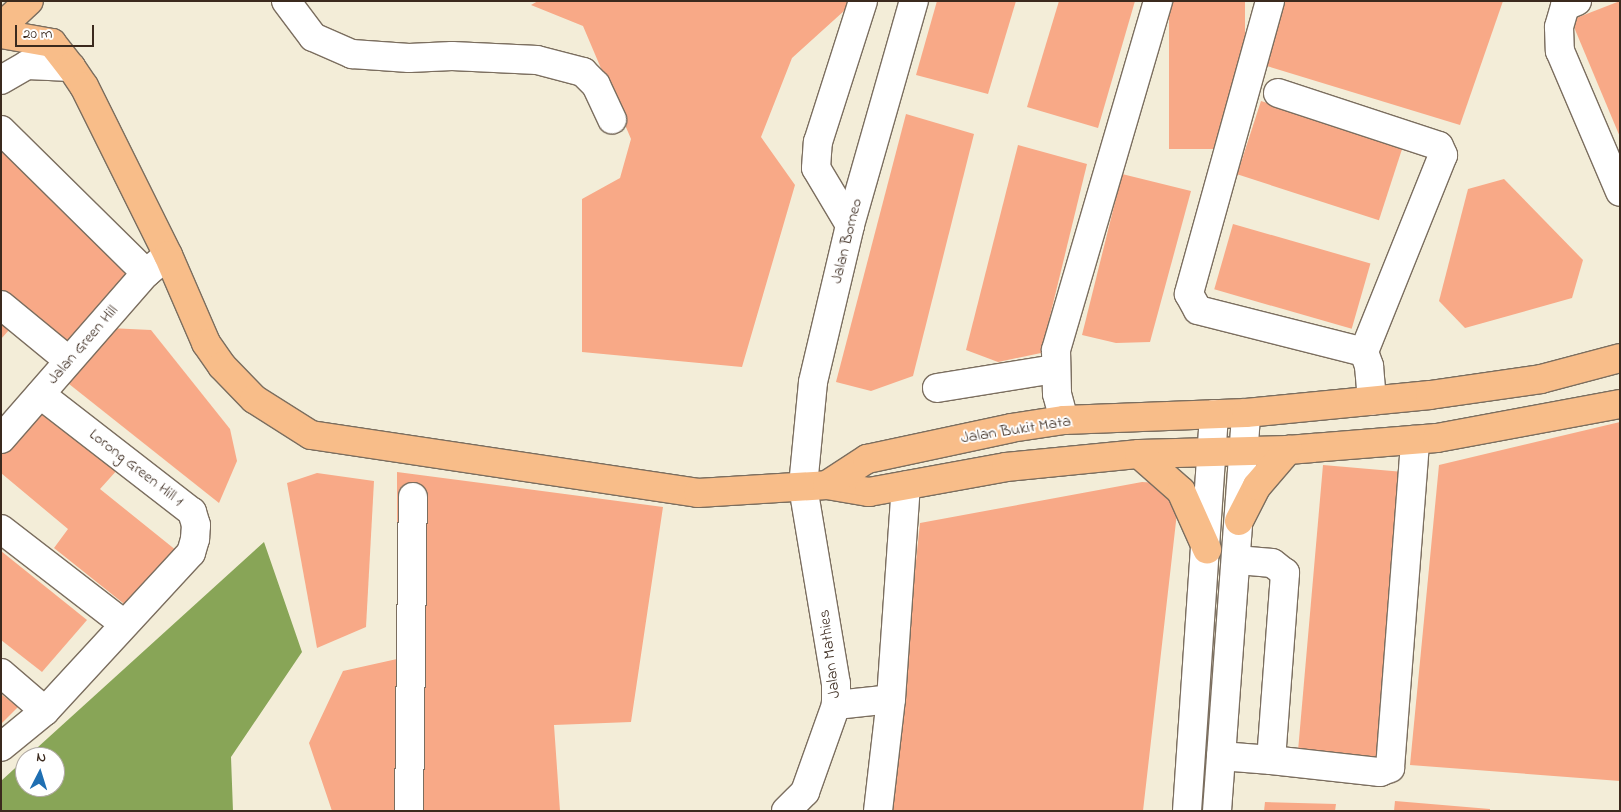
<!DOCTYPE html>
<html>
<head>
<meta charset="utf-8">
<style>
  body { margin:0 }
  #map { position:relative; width:1621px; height:812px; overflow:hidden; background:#f3edd8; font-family:"Indie Flower",sans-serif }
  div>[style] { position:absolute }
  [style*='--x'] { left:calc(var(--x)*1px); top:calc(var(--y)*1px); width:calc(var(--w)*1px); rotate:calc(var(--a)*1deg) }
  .forest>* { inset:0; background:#88a557 }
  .building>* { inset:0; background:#f8a987; transform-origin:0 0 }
  .roads { filter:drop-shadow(1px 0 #7b6e5f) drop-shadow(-1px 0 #7b6e5f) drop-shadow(0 1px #7b6e5f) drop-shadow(0 -1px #7b6e5f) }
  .minor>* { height:28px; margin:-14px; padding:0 14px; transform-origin:14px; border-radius:14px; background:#fff }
  .major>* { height:28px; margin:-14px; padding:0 14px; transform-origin:14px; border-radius:14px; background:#f8bd89 }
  span { translate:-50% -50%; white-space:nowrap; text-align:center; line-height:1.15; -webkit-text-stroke:4px #fff; paint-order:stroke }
  .street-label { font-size:16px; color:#3b2a1e }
  .frame { position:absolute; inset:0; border:2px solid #3b2a1e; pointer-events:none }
  .north { position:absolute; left:15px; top:747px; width:50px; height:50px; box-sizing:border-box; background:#fff; border:1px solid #b1aaa5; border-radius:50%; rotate:5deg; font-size:14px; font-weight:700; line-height:20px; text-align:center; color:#3b2a1e }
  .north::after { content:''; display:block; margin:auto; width:18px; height:22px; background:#1f6fb2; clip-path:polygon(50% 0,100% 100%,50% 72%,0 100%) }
  .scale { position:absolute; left:15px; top:25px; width:79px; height:22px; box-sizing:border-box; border:2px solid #3b2a1e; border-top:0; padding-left:6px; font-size:15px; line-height:18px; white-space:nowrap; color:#3b2a1e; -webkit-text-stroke:4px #fff; paint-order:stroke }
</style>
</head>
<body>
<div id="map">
  <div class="forest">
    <i style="clip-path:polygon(264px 542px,302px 652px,231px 757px,233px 811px,1px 811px,1px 781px,25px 759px,25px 787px,55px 787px,55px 757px,27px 757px)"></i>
  </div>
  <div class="building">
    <i style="clip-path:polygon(538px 1px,855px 1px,792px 58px,761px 137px,795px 185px,742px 367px,582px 352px,582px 199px,620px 178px,631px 139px,583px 26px,531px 5px)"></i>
    <i style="clip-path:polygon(937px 1px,1016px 1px,988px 94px,916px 75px)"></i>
    <i style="clip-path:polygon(1059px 1px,1135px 1px,1098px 128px,1027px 107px)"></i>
    <i style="left:1169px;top:1px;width:76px;height:148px"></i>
    <i style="clip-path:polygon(1275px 1px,1503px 1px,1460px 125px,1257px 63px)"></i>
    <i style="clip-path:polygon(1620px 1px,1620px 137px,1571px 20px)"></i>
    <i style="left:1261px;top:101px;width:149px;height:77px;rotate:18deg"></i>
    <i style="clip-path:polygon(906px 114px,974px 134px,913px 376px,871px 391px,836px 382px)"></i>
    <i style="clip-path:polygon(1px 135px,139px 267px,61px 347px,1px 298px)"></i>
    <i style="clip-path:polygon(1018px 145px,1087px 164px,1041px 353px,998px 362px,966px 350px)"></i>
    <i style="clip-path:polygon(1122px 174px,1191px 191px,1150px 342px,1116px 343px,1082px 335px)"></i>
    <i style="clip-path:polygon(1504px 179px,1583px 260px,1572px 298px,1465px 328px,1439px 301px,1468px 189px)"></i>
    <i style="left:1233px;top:224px;width:143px;height:68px;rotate:16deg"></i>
    <i style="clip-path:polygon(1px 309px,17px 321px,1px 339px)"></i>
    <i style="clip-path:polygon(109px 328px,151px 330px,230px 429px,237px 461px,219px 503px,64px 380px)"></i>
    <i style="clip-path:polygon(38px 407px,118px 469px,100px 489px,177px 551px,128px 607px,54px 548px,68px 529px,1px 473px,1px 455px)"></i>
    <i style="clip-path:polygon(1620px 422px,1620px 781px,1410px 765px,1439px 465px)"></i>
    <i style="left:1323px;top:465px;width:81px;height:290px;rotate:5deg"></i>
    <i style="clip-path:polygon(397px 472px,663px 507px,631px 722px,554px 725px,560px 811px,332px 811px,309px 743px,343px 671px,397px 659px)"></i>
    <i style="clip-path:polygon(317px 473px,374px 481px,366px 627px,317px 648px,287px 483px)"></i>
    <i style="clip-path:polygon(1142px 482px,1159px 483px,1178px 504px,1143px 811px,877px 811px,900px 712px,920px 523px)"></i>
    <i style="clip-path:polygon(1px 551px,87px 620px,42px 672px,1px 640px)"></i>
    <i style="clip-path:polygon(1px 694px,18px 707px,1px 724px)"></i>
    <i style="clip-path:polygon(1395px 801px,1490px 809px,1490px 811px,1394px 811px)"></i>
    <i style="clip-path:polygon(1265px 802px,1336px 804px,1335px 811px,1264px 811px)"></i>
  </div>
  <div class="roads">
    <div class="minor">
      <i style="--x:286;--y:1;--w:45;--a:53.1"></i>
      <i style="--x:313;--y:37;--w:43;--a:23.6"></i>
      <i style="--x:352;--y:54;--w:57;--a:4"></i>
      <i style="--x:409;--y:58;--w:43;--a:-2.7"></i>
      <i style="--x:452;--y:56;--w:85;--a:2.7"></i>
      <i style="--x:537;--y:60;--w:48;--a:14.6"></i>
      <i style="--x:583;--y:72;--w:18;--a:45"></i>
      <i style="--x:596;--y:85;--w:38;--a:65"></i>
      <i style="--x:1270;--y:1;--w:304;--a:105.5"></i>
      <i style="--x:1189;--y:294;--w:18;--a:61"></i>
      <i style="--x:1198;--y:310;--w:171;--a:14.2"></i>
      <i style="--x:1577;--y:1;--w:13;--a:157"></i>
      <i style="--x:1565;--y:6;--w:22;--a:106"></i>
      <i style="--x:1559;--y:27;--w:24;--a:88"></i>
      <i style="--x:1560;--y:51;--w:153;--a:66.9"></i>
      <i style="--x:1;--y:80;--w:30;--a:-30"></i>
      <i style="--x:27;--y:65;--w:44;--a:2.6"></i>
      <i style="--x:1278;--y:93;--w:169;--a:18.2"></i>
      <i style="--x:1439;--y:146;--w:10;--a:66"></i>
      <i style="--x:1443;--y:155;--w:212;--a:111.9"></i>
      <i style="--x:1364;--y:352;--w:15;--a:70"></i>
      <i style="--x:1369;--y:366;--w:35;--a:85"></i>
      <i style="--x:1;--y:130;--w:204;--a:44.6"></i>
      <i style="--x:850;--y:225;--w:66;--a:-120.8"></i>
      <i style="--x:816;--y:168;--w:26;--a:-86"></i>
      <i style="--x:818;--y:142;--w:148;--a:-72.3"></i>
      <i style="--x:1;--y:305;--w:87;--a:39.4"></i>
      <i style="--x:937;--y:388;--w:119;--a:-9.2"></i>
      <i style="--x:1064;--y:420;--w:27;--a:-105"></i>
      <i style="--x:1057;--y:394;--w:44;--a:-91.3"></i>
      <i style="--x:1056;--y:350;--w:364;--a:-73.7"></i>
      <i style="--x:1;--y:439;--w:220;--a:-48.9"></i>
      <i style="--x:146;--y:273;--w:28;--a:-39"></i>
      <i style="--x:1;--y:529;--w:155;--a:37.7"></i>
      <i style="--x:1;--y:673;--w:58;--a:40.8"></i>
      <i style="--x:836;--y:705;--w:55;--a:-6.2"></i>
      <i style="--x:1;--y:747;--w:57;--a:-39.3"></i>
      <i style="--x:45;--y:711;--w:215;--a:-47.3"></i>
      <i style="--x:191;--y:553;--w:15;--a:-74"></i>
      <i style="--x:195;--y:539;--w:14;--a:-86"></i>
      <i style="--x:196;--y:525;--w:14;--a:-107"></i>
      <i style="--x:192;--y:512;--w:192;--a:-142.2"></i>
      <i style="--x:1221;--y:756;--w:50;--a:4.6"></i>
      <i style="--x:1271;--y:760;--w:188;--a:-85.7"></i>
      <i style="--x:1285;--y:573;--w:16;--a:-142"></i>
      <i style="--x:1272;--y:563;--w:36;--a:-175"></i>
      <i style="--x:1271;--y:760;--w:110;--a:6.3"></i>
      <i style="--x:1380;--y:772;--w:11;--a:-22"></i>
      <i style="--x:1390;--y:768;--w:329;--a:-85.6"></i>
      <i style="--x:409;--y:811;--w:314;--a:-89.3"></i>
      <i style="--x:786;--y:811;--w:27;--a:-45"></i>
      <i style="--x:805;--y:792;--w:92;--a:-70.4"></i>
      <i style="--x:836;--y:705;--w:21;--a:-90"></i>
      <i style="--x:836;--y:684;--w:201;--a:-99.5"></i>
      <i style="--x:803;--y:486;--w:104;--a:-84.5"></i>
      <i style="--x:813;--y:382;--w:161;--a:-76.7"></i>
      <i style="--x:850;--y:225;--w:233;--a:-74.1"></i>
      <i style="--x:878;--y:811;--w:113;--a:-83.4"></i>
      <i style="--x:891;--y:699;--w:214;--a:-86"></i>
      <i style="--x:1187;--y:811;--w:398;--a:-86.1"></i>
      <i style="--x:1217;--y:811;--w:399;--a:-85.8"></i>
    </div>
    <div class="major">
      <i style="--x:1;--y:27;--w:38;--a:-43"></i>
      <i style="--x:1;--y:34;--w:52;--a:10"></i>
      <i style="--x:52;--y:43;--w:31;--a:52"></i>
      <i style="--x:71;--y:67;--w:23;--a:56"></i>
      <i style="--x:84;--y:86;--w:189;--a:63.6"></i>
      <i style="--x:168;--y:255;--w:96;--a:66.6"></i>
      <i style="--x:206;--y:343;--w:28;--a:55"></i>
      <i style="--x:222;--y:366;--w:46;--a:45.9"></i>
      <i style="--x:254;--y:399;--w:67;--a:32.3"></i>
      <i style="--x:311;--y:435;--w:391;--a:8.5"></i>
      <i style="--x:698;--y:493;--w:129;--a:-3.5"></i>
      <i style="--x:827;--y:485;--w:43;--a:9.5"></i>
      <i style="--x:869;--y:492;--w:139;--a:-10.3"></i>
      <i style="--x:1006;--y:467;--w:134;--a:-5.6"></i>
      <i style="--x:1139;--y:454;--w:149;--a:-1.5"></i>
      <i style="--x:1288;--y:450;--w:149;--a:-4.6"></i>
      <i style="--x:1437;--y:438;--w:186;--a:-10.5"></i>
      <i style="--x:1139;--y:454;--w:56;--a:41.4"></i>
      <i style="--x:1181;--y:491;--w:64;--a:65.9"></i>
      <i style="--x:827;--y:485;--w:48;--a:-33"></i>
      <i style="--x:867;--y:459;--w:147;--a:-12.1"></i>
      <i style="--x:1011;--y:428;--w:54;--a:-8.6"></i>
      <i style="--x:1064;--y:420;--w:182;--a:-2.2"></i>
      <i style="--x:1246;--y:413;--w:185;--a:-5.6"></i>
      <i style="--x:1430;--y:395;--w:112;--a:-8.2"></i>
      <i style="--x:1541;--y:379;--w:82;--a:-14.9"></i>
      <i style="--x:1239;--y:521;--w:39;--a:-63"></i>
      <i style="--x:1257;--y:486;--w:48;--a:-49.3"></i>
    </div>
  </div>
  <div class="street-label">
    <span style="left:847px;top:241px;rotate:-76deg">Jalan Borneo</span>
    <span style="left:83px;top:345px;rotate:-49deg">Jalan Green Hill</span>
    <span style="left:1016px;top:430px;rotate:-9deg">Jalan Bukit Mata</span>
    <span style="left:136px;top:468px;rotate:38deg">Lorong Green Hill 1</span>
    <span style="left:830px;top:654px;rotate:-97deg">Jalan Mathies</span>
  </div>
  <div class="frame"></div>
  <div class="north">N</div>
  <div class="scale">20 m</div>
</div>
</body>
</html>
